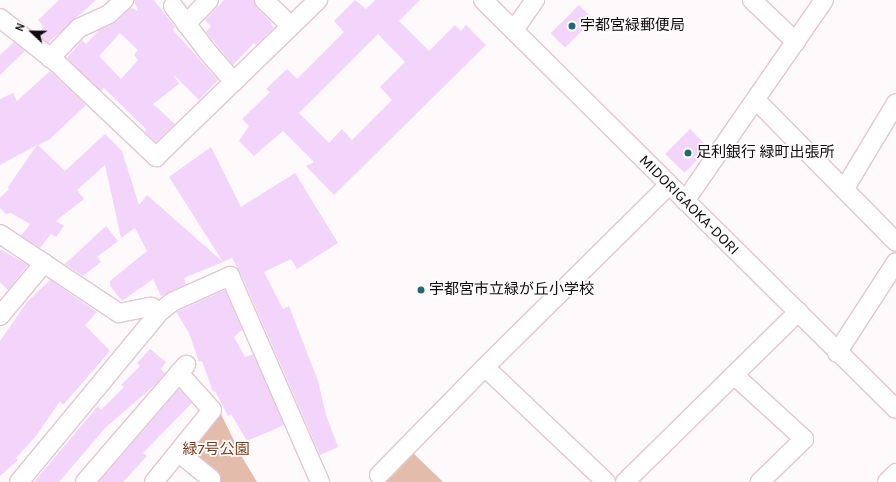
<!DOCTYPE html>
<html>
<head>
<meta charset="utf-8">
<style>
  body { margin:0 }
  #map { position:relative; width:896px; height:482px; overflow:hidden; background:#fef9fb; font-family:Karla,"Noto Sans JP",sans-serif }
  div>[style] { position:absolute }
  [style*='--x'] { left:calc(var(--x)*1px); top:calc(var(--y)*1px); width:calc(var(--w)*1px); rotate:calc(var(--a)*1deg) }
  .green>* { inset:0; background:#e4bcac }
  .building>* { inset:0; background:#f3d4fa; transform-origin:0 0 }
  .roads { filter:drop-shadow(1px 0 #e1c7d3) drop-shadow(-1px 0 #e1c7d3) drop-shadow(0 1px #e1c7d3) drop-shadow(0 -1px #e1c7d3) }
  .minor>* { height:18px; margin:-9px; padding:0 9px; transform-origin:9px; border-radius:9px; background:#fff }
  .dots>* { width:11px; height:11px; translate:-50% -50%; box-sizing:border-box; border:2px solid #fff; border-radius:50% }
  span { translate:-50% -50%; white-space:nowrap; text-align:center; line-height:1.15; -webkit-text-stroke:3.5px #fff; paint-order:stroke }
  .poi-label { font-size:15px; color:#11090d }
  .left { translate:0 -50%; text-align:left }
  .street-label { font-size:15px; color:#11090d }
  .park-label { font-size:15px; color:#7f3918 }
  .north { position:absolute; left:12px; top:12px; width:40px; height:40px; -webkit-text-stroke:3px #fff; paint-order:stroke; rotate:292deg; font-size:11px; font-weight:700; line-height:16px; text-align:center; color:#11090d }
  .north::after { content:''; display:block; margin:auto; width:14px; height:18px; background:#11090d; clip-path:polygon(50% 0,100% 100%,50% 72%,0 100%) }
</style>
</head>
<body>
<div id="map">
  <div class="green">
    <i style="clip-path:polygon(220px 412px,242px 457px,257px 482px,215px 482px,194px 457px,193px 446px)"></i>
    <i style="clip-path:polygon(409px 449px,443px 482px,378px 482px)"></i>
  </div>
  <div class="building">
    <i style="clip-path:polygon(59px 0,96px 0,48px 43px,38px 34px,44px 27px,38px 20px)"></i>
    <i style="clip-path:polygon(evenodd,134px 0,154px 0,175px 27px,173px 30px,218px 80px,199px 100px,174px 75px,179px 84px,153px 104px,175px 124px,156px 142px,145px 132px,146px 129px,104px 88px,101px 91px,67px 58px,82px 40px,86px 44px,99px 30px,116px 22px,131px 8px,138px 11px,134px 0,120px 33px,138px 50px,134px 55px,138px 60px,121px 79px,99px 56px,120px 33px)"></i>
    <i style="clip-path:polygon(224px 0,254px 0,256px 7px,272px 23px,271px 24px,274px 28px,256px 45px,254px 43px,233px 65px,206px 32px,211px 26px,205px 20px)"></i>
    <i style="clip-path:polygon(evenodd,355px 0,366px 9px,375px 0,420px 0,399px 21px,429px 51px,455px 25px,461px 31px,466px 25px,486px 45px,334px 195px,306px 166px,314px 162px,283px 131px,254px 156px,239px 141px,249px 126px,242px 119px,270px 92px,266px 89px,287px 69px,297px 79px,344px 32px,334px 21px,355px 0,378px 34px,405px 62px,380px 87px,392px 100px,352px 140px,342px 129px,329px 143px,299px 113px,378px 34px)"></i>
    <i style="left:579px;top:5px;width:20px;height:40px;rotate:45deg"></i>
    <i style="clip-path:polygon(14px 42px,25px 51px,0 75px,0 55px)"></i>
    <i style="clip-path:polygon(50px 71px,86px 105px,50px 139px,38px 145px,65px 171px,105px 134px,122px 151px,139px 205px,147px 195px,223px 262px,184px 278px,186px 284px,164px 295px,161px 296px,153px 279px,122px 301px,110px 286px,110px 281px,147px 251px,135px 228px,121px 238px,105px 165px,77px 190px,84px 199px,56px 221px,64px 226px,56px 237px,51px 234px,40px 248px,21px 236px,30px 224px,11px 213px,6px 214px,0 208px,0 198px,9px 189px,8px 187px,37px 145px,0 165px,0 99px,13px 93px,17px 101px)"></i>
    <i style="left:690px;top:129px;width:27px;height:35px;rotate:45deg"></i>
    <i style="clip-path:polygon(211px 147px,241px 207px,295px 173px,338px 243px,297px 269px,291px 259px,264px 272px,283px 309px,289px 306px,318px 381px,326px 415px,338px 447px,320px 455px,240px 272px,232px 258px,223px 262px,169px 177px)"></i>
    <i style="clip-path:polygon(106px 226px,118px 241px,97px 257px,101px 262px,83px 276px,65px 264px)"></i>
    <i style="clip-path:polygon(0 249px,28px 265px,8px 290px,0 282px)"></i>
    <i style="clip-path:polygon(50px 280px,97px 312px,85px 325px,110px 351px,63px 405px,60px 401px,36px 436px,16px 458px,18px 460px,0 476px,0 341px,27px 302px)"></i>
    <i style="clip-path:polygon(225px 290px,242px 330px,234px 337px,245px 357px,253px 354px,284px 425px,247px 441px,231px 414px,228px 416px,215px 391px,213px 392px,202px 361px,199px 362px,189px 333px,176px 312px)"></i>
    <i style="clip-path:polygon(150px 349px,166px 362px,161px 369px,165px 373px,155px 385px,105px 428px,59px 482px,34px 482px,98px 406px,101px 410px,124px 387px,121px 385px,140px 366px,137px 363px)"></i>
    <i style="clip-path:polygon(179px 389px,192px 403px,143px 453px,147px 456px,123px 482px,99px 482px)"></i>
  </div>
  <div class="roads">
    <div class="minor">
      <i style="--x:264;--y:0;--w:37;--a:44"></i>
      <i style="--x:483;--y:0;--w:581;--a:44.72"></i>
      <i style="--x:752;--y:0;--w:61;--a:43.7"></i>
      <i style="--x:173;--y:6;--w:56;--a:52.9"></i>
      <i style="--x:207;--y:51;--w:41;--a:48.9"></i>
      <i style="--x:0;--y:18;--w:73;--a:38.3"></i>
      <i style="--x:57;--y:63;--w:137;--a:43.5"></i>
      <i style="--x:156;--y:157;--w:226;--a:-44.1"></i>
      <i style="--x:186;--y:24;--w:33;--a:-46"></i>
      <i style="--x:514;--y:30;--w:37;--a:-55"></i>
      <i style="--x:50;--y:58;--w:42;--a:-46"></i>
      <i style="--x:79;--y:28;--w:33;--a:-25"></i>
      <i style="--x:109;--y:14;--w:21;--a:-43"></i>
      <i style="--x:756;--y:100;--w:199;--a:45.4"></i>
      <i style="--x:845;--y:188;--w:99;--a:-59"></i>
      <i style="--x:685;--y:201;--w:244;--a:-55.3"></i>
      <i style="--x:0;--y:234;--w:143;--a:33.6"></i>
      <i style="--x:119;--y:313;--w:33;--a:-11"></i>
      <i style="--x:161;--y:311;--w:14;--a:-39"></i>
      <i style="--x:172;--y:302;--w:64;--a:-24.1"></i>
      <i style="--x:230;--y:276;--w:225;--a:66.4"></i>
      <i style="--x:0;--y:316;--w:69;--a:-50.3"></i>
      <i style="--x:837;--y:353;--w:108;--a:-57"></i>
      <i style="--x:734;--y:375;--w:95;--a:42.4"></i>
      <i style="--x:804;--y:439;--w:62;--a:135.7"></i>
      <i style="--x:179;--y:453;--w:41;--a:39.1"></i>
      <i style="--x:211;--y:479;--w:3;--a:90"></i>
      <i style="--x:379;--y:475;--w:151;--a:-45.5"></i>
      <i style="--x:19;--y:482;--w:217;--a:-50.4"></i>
      <i style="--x:85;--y:482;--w:155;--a:-49.2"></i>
      <i style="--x:154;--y:482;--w:92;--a:-51.1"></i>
      <i style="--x:212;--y:410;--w:50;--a:-131.7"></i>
      <i style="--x:606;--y:482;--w:167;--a:-136.5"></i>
      <i style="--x:485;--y:367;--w:259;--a:-44.7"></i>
      <i style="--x:625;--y:482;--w:243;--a:-44.5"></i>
      <i style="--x:887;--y:482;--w:13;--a:-45"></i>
    </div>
  </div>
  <div class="dots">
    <i style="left:572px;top:26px;background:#206a75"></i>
    <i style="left:688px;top:153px;background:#206a75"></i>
    <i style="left:421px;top:290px;background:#206a75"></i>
  </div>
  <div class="poi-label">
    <span class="left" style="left:580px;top:26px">宇都宮緑郵便局</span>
    <span class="left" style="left:696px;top:153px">足利銀行 緑町出張所</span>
    <span class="left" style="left:429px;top:290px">宇都宮市立緑が丘小学校</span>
  </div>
  <div class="street-label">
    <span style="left:689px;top:205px;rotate:45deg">MIDORIGAOKA-DORI</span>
  </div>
  <div class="park-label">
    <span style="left:216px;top:450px">緑7号公園</span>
  </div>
  <div class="north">N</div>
</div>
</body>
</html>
